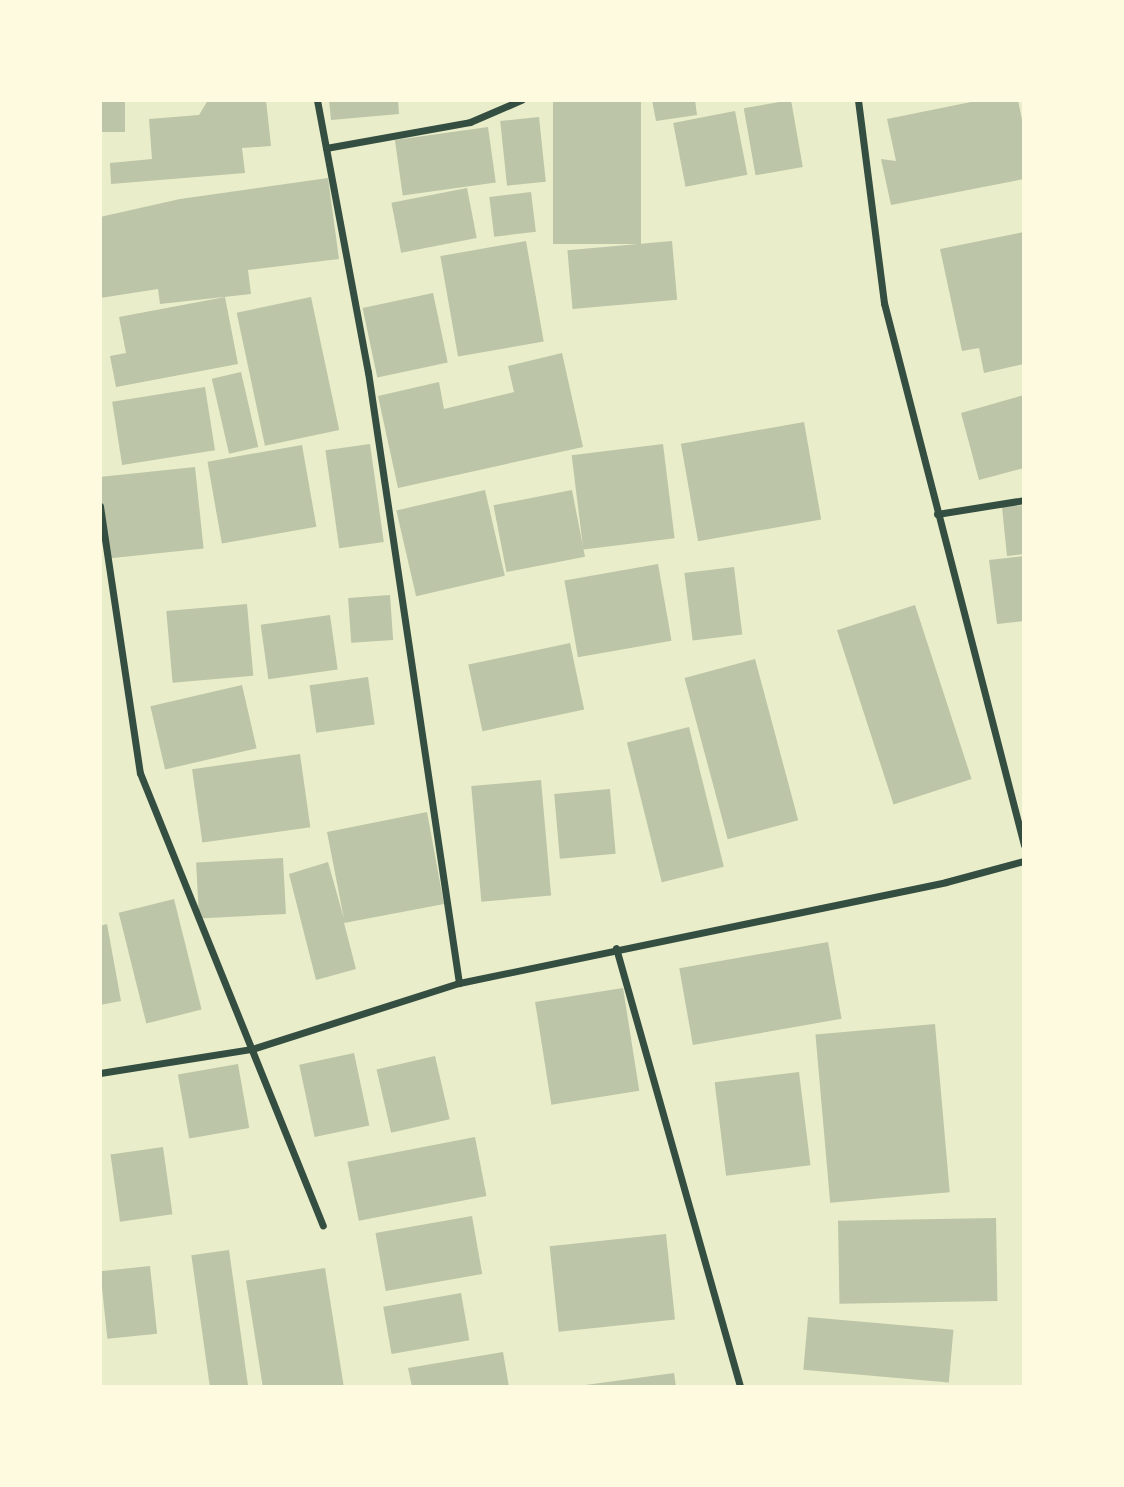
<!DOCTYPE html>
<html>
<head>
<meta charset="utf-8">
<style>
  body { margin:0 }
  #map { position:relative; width:1124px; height:1487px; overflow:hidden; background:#e9edc9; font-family:Roboto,sans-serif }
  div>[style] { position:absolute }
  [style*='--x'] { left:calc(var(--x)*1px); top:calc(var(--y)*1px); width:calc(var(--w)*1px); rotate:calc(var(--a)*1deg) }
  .building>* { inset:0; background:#bcc5a7; transform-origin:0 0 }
  .minor>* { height:7px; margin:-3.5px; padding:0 3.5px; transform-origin:3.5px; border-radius:3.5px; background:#344e41 }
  span { translate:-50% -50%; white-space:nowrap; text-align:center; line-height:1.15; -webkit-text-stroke:5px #fefae0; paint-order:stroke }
  .frame { position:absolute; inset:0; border:102px solid #fefae0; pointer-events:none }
</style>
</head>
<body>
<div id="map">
  <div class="building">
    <i style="left:100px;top:100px;width:25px;height:32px"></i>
    <i style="clip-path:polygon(208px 100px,266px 100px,271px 146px,242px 148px,245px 173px,111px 184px,110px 163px,152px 159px,149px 119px,199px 115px)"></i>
    <i style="clip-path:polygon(329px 100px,398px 100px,399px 114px,331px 120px)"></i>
    <i style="left:553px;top:100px;width:88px;height:144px"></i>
    <i style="clip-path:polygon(652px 100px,695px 100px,697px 115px,656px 121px)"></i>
    <i style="left:791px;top:100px;width:68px;height:48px;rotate:80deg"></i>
    <i style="clip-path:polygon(981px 100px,1018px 100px,1024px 130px,1024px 179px,891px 205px,881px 159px,896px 161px,887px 119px)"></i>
    <i style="left:735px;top:111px;width:65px;height:63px;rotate:79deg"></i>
    <i style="left:539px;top:117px;width:65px;height:39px;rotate:84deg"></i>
    <i style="left:488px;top:127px;width:56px;height:94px;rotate:82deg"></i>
    <i style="clip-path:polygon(328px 178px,339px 259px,248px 270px,251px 294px,160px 304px,158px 289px,100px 298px,100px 217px,180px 199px)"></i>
    <i style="left:467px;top:188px;width:51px;height:77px;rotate:79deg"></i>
    <i style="left:531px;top:192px;width:40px;height:42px;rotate:83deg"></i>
    <i style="clip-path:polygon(1024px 232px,1024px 364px,984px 373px,979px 348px,962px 351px,940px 249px)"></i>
    <i style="left:526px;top:241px;width:102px;height:87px;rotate:80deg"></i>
    <i style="left:672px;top:241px;width:59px;height:105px;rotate:85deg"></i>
    <i style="left:433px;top:293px;width:71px;height:72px;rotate:78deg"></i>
    <i style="clip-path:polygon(225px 297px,238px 364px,116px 387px,110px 356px,126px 353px,119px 317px)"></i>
    <i style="left:311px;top:297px;width:136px;height:76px;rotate:78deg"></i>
    <i style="clip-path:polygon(562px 353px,583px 447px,398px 488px,378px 396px,439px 382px,444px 409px,514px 392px,508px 366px)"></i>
    <i style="left:241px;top:372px;width:77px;height:30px;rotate:77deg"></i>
    <i style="left:205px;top:387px;width:64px;height:94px;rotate:81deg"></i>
    <i style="clip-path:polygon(1024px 395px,1024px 468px,979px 480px,961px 413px)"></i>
    <i style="left:804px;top:422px;width:99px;height:125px;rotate:80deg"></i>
    <i style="left:370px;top:444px;width:99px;height:45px;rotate:82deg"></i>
    <i style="left:663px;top:444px;width:95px;height:92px;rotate:83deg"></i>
    <i style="left:302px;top:445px;width:83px;height:96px;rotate:80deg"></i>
    <i style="left:195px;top:467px;width:82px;height:96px;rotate:84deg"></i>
    <i style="left:485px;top:490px;width:88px;height:91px;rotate:77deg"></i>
    <i style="left:572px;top:490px;width:68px;height:80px;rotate:79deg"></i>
    <i style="clip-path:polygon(1024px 505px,1024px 554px,1007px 556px,1002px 507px)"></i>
    <i style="clip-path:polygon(1024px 556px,1024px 621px,997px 624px,989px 560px)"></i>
    <i style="left:658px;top:564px;width:78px;height:95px;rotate:80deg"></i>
    <i style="left:734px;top:567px;width:68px;height:50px;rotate:83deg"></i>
    <i style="left:390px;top:595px;width:45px;height:42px;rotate:86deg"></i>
    <i style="left:247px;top:604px;width:72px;height:81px;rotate:85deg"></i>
    <i style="left:915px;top:605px;width:183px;height:82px;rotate:72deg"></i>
    <i style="left:330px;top:615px;width:55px;height:70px;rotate:82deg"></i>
    <i style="left:570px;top:643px;width:68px;height:104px;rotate:78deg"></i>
    <i style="left:755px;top:659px;width:167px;height:73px;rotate:75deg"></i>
    <i style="left:368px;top:677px;width:48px;height:59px;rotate:82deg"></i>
    <i style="left:242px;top:685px;width:65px;height:94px;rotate:77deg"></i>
    <i style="left:689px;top:727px;width:144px;height:64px;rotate:76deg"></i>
    <i style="left:300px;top:754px;width:74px;height:109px;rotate:82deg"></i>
    <i style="left:541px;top:780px;width:116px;height:70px;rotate:85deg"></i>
    <i style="left:610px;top:789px;width:65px;height:56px;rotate:85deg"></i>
    <i style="clip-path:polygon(427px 812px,444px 904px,344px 923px,356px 969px,316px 980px,289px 874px,328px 862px,344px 919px,327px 832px)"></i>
    <i style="left:283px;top:858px;width:56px;height:87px;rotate:87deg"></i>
    <i style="left:174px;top:899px;width:114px;height:57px;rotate:76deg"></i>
    <i style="clip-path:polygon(107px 924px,121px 1001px,100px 1005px,100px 926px)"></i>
    <i style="left:828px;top:942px;width:78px;height:151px;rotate:80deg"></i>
    <i style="left:623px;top:988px;width:104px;height:89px;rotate:81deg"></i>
    <i style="left:935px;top:1024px;width:169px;height:120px;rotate:85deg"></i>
    <i style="left:354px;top:1053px;width:74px;height:56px;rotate:78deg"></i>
    <i style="left:435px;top:1056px;width:65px;height:60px;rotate:77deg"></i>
    <i style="left:238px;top:1064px;width:65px;height:61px;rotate:80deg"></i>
    <i style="left:799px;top:1072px;width:94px;height:85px;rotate:83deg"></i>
    <i style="left:475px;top:1137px;width:60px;height:130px;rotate:79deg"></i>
    <i style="left:163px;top:1147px;width:68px;height:53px;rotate:82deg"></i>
    <i style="left:472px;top:1216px;width:59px;height:98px;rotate:80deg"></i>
    <i style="left:996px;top:1218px;width:83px;height:158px;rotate:89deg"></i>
    <i style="left:666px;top:1234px;width:86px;height:117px;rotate:84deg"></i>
    <i style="left:229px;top:1250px;width:138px;height:38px;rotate:82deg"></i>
    <i style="left:150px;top:1266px;width:68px;height:50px;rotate:84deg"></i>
    <i style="left:325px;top:1268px;width:120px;height:80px;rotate:81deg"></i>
    <i style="left:461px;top:1293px;width:48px;height:79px;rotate:80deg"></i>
    <i style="left:808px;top:1317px;width:146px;height:53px;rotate:5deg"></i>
    <i style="clip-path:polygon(503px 1352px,509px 1387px,412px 1387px,408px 1368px)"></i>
    <i style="clip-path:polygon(674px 1373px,676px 1387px,578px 1387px,578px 1386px)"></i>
  </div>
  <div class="minor">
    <i style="--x:317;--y:100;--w:277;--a:79.4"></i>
    <i style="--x:368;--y:372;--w:618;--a:81.53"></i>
    <i style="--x:858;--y:100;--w:205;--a:82.7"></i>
    <i style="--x:884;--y:303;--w:560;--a:75.52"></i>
    <i style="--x:326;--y:148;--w:146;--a:-10.2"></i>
    <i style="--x:470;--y:122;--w:56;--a:-23.3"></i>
    <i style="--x:100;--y:506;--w:270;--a:81.5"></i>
    <i style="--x:140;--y:773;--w:488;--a:68"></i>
    <i style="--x:937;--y:514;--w:88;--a:-9.1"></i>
    <i style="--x:616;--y:948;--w:456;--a:74.2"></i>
    <i style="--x:100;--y:1073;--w:154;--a:-9"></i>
    <i style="--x:252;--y:1049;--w:217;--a:-17.7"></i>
    <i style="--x:459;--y:983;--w:497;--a:-11.7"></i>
    <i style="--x:946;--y:882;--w:81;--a:-15.1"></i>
  </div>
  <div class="frame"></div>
</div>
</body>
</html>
